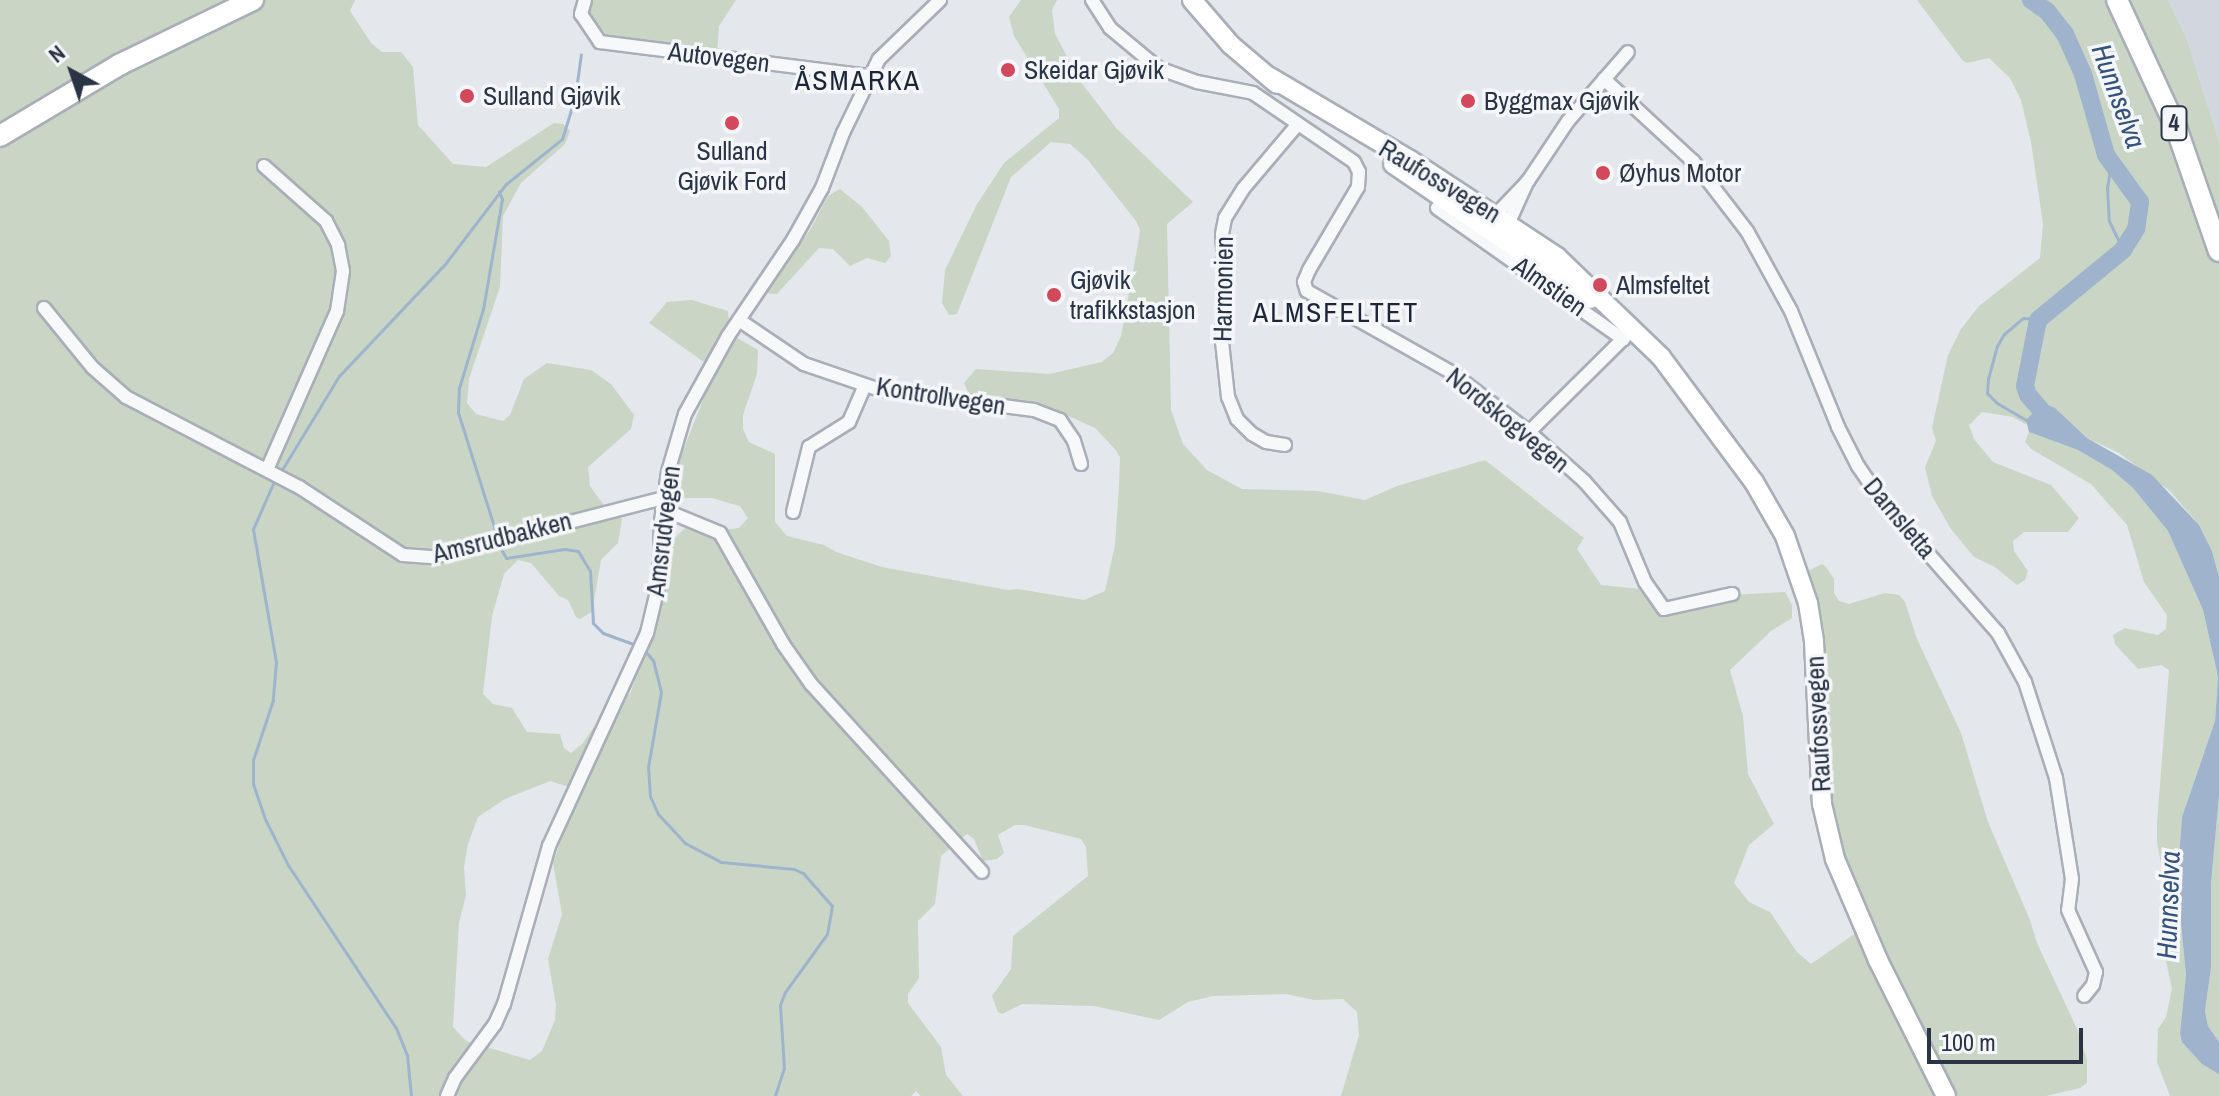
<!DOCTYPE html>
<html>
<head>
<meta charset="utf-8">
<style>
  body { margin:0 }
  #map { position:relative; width:2219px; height:1096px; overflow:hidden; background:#e4e7ec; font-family:"Archivo Narrow",sans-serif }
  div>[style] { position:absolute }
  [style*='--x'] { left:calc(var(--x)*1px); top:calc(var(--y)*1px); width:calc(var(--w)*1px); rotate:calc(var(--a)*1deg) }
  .built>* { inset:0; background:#d2d6de }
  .green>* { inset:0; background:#c9d6c5 }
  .water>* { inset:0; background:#9fb4cc }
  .stream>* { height:3px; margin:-1.5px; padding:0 1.5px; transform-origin:1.5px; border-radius:1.5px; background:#9fb4cc }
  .river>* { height:18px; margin:-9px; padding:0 9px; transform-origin:9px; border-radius:9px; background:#9fb4cc }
  .roads { filter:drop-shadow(2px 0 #a9aeb7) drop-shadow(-2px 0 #a9aeb7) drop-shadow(0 2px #a9aeb7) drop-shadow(0 -2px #a9aeb7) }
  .minor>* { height:12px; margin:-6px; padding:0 6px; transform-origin:6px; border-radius:6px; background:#f7f8fa }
  .secondary>* { height:18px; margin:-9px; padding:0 9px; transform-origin:9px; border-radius:9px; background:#fff }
  .primary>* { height:20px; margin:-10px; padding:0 10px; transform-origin:10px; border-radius:10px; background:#fff }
  .trunk>* { height:20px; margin:-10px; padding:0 10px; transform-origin:10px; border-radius:10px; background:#fff }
  .dots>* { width:22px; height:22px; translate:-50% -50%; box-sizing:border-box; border:4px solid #f4f6f9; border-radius:50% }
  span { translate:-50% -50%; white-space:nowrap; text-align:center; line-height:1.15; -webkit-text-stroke:7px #f4f6f9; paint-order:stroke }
  .shield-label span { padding:2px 6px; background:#f4f6f9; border:2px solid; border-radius:6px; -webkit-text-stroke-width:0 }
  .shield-label { font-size:24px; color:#2b3445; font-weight:700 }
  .street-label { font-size:26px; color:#2b3445 }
  .poi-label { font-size:26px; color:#2b3445 }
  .left { translate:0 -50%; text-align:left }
  .neighbourhood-label { font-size:28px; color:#1d2536; letter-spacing:2px }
  .water-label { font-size:28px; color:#34527a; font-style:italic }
  .north { position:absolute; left:32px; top:32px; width:80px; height:80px; -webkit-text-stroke:6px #f4f6f9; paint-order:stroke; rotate:320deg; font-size:22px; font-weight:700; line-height:32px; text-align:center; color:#2b3445 }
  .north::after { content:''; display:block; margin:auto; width:28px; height:36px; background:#2b3445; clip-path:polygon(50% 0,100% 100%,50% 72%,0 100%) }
  .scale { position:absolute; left:1927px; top:1028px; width:156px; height:36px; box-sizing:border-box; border:4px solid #2b3445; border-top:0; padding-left:10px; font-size:24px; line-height:28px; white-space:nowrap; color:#2b3445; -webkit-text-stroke:6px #f4f6f9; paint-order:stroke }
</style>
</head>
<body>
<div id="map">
  <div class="built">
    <i style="clip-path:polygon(2168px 0,2219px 0,2219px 141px,2186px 37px)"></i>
  </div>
  <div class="green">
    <i style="clip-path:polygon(evenodd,0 0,355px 0,350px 11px,371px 43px,382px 52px,401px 52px,413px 67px,418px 125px,453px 164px,486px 167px,554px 123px,563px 124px,570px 131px,565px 144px,521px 183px,503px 216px,500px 287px,469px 379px,467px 403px,476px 414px,503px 421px,510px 415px,524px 379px,547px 363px,591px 370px,611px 384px,634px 415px,631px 429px,588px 467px,590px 486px,603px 504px,622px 519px,618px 543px,601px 560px,592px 612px,580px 619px,576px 617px,568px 600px,559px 596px,531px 563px,518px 560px,504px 574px,492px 616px,483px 694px,493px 704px,512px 708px,527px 732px,560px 734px,564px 748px,571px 753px,582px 744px,612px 701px,630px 694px,656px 622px,668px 544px,692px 522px,720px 530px,739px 528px,748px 518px,740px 506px,712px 498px,683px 498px,673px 488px,674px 473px,715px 370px,649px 323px,667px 302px,692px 300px,728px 311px,730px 334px,758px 350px,757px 374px,743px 415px,743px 429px,749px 442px,775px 454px,775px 522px,787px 536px,824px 545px,836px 552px,882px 567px,1008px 590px,1018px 589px,1084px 600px,1105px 591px,1115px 545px,1119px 486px,1120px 457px,1115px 449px,1095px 428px,1073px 418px,1028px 403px,970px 396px,964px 383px,976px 369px,1049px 374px,1102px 362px,1113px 353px,1121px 336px,1138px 244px,1140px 230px,1136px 221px,1088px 160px,1070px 144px,1051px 142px,1011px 177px,957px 314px,949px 315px,942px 303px,945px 270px,977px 204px,1004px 163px,1059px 118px,1059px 109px,1014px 36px,1009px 17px,1021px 0,1057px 0,1052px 10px,1055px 34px,1080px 81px,1117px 129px,1193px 202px,1167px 224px,1171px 410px,1183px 444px,1207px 470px,1242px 489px,1318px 491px,1365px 500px,1397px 486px,1485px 460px,1584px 538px,1577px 549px,1601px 585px,1639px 589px,1651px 604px,1660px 608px,1732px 595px,1785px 592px,1792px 605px,1792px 618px,1771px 631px,1730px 670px,1743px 716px,1748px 774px,1774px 824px,1749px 845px,1734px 883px,1749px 902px,1770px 912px,1797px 952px,1811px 964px,1866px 926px,1831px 816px,1806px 572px,1822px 564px,1826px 567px,1834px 579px,1834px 593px,1839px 601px,1849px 604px,1885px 593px,1899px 595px,1905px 602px,1917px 639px,1961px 733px,1988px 822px,2030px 920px,2037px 943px,2078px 1031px,2087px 1060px,2087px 1083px,2080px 1088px,2046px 1096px,1341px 1096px,1359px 1035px,1357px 1012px,1343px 999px,1314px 1000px,1286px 994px,1213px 996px,1188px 1002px,1159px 1020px,1094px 1006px,1022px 1004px,1002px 1014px,998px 1012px,992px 996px,1011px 969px,1013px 936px,1088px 876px,1086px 847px,1081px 839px,1024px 825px,1015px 825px,998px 835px,1004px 853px,997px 859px,983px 861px,974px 839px,967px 834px,941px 856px,935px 904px,918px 921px,919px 978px,908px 994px,908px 1003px,941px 1047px,946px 1075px,963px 1096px,921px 1096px,916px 1091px,911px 1096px,0 1096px,0 0,550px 781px,572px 788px,574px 802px,553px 863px,562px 914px,548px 959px,556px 1005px,555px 1020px,542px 1051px,530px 1060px,466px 1041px,453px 1027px,459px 923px,466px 895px,464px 867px,468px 844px,478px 817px,505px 799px,550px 781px)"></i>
    <i style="clip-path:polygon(580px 0,736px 0,719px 26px,717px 54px,614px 45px)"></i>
    <i style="clip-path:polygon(1917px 0,2168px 0,2186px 37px,2219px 141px,2219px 577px,2212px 551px,2199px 525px,2170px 491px,2119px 453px,2087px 438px,2055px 409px,2025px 424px,2013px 417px,1982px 412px,1969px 425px,1974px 439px,1993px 462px,2051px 485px,2079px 518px,2068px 532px,2024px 532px,2013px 541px,2014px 551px,2028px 571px,2025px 580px,2017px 585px,1995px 567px,1974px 557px,1951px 529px,1932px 496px,1925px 467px,1936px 441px,1932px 428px,1948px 355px,1961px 329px,1979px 306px,2040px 258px,2043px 224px,2031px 142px,2021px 100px,2010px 78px,1989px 58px,1967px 63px,1963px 61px)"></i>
    <i style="clip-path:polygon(840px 189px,862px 207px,889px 241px,891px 256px,885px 263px,867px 258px,850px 266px,833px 249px,819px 248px,777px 294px,764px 293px,810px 230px,828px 196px)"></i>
    <i style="clip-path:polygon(2029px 432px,2078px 450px,2112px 470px,2133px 488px,2168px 531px,2203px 610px,2218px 677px,2215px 721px,2182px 817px,2177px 883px,2186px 975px,2180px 1033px,2219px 1074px,2219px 1096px,2170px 1096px,2157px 1062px,2158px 1029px,2166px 1017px,2172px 989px,2166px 961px,2173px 924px,2157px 843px,2157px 823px,2169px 670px,2161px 665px,2138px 669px,2115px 644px,2113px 635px,2125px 628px,2158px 635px,2166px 629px,2167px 615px,2144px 582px,2127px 525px,2091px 484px,2031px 449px,2025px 442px)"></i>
    <i style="clip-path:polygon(2219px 796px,2219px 1042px,2208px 1026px,2205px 1011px,2211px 968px,2211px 884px)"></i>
  </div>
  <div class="water">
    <i style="clip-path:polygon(2043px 403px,2055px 408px,2087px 438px,2152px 475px,2199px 525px,2212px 551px,2219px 577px,2219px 796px,2211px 884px,2211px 968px,2205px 1011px,2208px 1026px,2219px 1042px,2219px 1074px,2202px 1064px,2182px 1042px,2180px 1033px,2186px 975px,2177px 883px,2182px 817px,2215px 721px,2218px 677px,2203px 610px,2168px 531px,2133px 488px,2112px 470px,2078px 450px,2029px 432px,2026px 420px)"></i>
  </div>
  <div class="stream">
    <i style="--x:2111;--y:163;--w:24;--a:99"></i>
    <i style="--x:2107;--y:187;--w:34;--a:87"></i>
    <i style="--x:2109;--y:221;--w:32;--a:64"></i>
    <i style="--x:2028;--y:421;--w:36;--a:-150"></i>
    <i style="--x:1997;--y:403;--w:14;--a:-135"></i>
    <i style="--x:1987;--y:393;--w:14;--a:-86"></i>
    <i style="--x:1988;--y:379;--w:34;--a:-75"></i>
    <i style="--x:1997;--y:346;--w:14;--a:-60"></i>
    <i style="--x:2004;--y:334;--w:25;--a:-40"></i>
    <i style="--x:2023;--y:318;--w:16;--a:4"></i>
    <i style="--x:280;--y:473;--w:114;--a:-58.7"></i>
    <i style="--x:339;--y:376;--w:154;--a:-46.6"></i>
    <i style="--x:445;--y:264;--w:101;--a:-52.7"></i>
    <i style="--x:506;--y:184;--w:72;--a:-38.8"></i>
    <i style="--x:562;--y:139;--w:44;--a:-72.8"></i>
    <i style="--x:575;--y:97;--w:43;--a:-82.1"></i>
    <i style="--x:275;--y:479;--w:55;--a:113.7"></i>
    <i style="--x:253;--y:529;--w:135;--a:80.2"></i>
    <i style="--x:276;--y:662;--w:38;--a:95"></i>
    <i style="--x:273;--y:700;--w:63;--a:108.4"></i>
    <i style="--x:253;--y:760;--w:24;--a:90"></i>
    <i style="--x:253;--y:784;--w:39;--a:71"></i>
    <i style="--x:266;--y:821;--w:49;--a:63.4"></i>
    <i style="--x:288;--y:865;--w:196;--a:56.5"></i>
    <i style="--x:396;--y:1028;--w:29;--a:68"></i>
    <i style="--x:407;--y:1055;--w:41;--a:84.4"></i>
    <i style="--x:497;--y:536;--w:130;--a:-107.5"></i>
    <i style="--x:458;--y:412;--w:24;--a:-88"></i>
    <i style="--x:459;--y:388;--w:83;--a:-73.1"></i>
    <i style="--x:483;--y:309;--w:112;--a:-80.2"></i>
    <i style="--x:502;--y:199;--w:8;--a:-113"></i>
    <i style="--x:498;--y:544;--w:16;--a:60"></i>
    <i style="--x:506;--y:558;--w:59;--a:-8.8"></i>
    <i style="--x:564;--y:549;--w:14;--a:8"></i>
    <i style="--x:578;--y:551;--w:23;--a:59"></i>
    <i style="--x:590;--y:571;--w:52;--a:86.7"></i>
    <i style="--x:593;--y:623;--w:14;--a:45"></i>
    <i style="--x:603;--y:633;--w:35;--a:20"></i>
    <i style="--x:643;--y:649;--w:15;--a:48"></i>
    <i style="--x:653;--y:660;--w:33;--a:76"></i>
    <i style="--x:661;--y:692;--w:76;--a:99.8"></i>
    <i style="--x:648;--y:767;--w:29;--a:86"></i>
    <i style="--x:650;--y:796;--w:20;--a:66"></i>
    <i style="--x:658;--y:814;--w:40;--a:47"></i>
    <i style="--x:685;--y:843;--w:41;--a:27.8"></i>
    <i style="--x:721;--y:862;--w:73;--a:5.5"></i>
    <i style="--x:794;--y:869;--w:10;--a:24"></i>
    <i style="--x:803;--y:873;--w:44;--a:48.7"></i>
    <i style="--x:832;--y:906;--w:28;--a:100"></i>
    <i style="--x:827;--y:934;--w:72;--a:125.9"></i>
    <i style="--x:785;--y:992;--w:14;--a:111"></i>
    <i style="--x:780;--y:1005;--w:63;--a:86.4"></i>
    <i style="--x:784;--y:1068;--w:29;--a:108"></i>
  </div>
  <div class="river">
    <i style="--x:2031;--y:0;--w:19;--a:35"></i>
    <i style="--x:2047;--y:11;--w:29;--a:52"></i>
    <i style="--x:2065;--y:34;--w:44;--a:65.8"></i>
    <i style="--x:2083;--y:74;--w:84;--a:74.1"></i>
    <i style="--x:2106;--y:155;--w:58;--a:54.1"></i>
    <i style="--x:2140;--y:202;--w:27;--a:98"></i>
    <i style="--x:2136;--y:229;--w:25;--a:122"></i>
    <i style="--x:2123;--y:250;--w:109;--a:140.6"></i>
    <i style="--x:2039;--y:319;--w:6;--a:108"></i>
    <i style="--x:2037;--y:325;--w:62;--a:101.1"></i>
    <i style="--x:2025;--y:386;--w:9;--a:72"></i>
    <i style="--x:2028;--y:395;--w:38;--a:49"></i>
  </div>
  <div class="roads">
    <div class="minor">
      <i style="--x:585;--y:0;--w:15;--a:106"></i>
      <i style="--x:581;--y:14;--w:34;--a:56"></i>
      <i style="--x:600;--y:42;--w:273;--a:7.2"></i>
      <i style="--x:1092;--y:0;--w:33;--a:57"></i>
      <i style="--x:1110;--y:28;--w:62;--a:39.8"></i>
      <i style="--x:1158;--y:68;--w:41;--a:19.7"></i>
      <i style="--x:1197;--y:82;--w:57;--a:11.1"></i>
      <i style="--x:1253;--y:93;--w:122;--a:34.3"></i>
      <i style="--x:1354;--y:162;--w:11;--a:63"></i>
      <i style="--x:1359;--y:172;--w:15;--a:94"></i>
      <i style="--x:1358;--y:187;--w:96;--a:120.6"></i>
      <i style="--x:1309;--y:270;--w:13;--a:113"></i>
      <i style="--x:1304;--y:282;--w:9;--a:72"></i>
      <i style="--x:1307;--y:291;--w:165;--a:29.4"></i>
      <i style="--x:1451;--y:372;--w:98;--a:37.6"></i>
      <i style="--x:1529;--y:432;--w:74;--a:41.7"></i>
      <i style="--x:1584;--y:481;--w:55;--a:48.7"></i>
      <i style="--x:1620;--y:522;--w:65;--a:67.4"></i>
      <i style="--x:1645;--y:582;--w:33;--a:55"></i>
      <i style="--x:1664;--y:609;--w:70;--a:-12.4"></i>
      <i style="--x:1604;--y:79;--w:121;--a:42.7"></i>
      <i style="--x:1693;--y:161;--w:88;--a:52.4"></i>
      <i style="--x:1747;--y:231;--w:91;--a:61.2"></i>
      <i style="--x:1791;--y:311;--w:125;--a:67.9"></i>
      <i style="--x:1838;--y:427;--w:44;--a:62.9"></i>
      <i style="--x:1858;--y:466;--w:42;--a:55.6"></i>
      <i style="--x:1882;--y:501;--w:176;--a:48.7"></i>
      <i style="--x:1998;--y:633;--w:56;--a:61.1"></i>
      <i style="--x:2025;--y:682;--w:101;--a:72.1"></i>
      <i style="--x:2056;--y:778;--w:102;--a:81"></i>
      <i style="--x:2072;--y:879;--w:31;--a:97"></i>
      <i style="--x:2068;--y:910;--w:68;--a:65.7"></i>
      <i style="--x:2096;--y:972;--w:13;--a:103"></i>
      <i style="--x:2093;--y:985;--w:14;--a:129"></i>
      <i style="--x:264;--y:166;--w:83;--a:41.6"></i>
      <i style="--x:326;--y:221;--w:27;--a:63"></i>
      <i style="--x:338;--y:245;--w:26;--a:79"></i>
      <i style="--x:343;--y:271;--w:40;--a:98.5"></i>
      <i style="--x:337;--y:311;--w:174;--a:113.8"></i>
      <i style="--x:1437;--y:208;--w:228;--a:35.2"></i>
      <i style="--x:1491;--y:220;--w:54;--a:-46.5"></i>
      <i style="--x:1528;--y:181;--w:72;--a:-56.3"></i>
      <i style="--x:1568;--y:121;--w:91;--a:-49"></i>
      <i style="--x:1505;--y:231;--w:54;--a:-65.8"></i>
      <i style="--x:44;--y:308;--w:77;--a:50.8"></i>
      <i style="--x:93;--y:368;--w:44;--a:41.3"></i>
      <i style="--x:126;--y:397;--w:195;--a:27.5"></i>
      <i style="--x:299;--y:487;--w:124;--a:33.2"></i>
      <i style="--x:403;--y:555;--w:31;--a:4"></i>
      <i style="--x:434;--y:557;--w:236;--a:-14.4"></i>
      <i style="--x:739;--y:320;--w:78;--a:34.1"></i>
      <i style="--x:804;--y:364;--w:80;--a:18.9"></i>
      <i style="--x:880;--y:390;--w:155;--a:7.4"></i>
      <i style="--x:1034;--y:410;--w:28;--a:21"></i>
      <i style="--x:1060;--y:420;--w:25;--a:56"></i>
      <i style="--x:1074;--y:441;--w:24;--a:73"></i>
      <i style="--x:1529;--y:432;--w:136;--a:-44.7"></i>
      <i style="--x:1285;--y:445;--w:19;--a:-171"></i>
      <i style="--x:1266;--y:442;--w:16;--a:-150"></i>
      <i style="--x:1252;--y:434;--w:21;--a:-135"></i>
      <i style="--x:1237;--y:419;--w:24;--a:-112"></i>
      <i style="--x:1228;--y:397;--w:55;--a:-96.2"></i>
      <i style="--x:1222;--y:342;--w:67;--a:-87.4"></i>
      <i style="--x:1225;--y:275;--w:41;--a:-94.2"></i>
      <i style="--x:1222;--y:234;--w:16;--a:-79"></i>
      <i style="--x:1225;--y:218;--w:34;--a:-58"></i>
      <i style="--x:1243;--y:189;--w:85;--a:-49.8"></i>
      <i style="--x:662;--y:509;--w:63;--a:22.5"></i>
      <i style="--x:720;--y:533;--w:128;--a:60.4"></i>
      <i style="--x:783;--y:644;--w:49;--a:55"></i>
      <i style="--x:811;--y:684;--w:254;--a:47.7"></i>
      <i style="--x:793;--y:512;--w:67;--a:-76.2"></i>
      <i style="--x:809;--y:447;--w:47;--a:-32"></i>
      <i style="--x:849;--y:422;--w:40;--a:-66.6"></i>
      <i style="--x:447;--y:1096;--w:20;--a:-66"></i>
      <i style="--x:455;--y:1078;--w:67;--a:-53.5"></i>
      <i style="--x:495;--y:1024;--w:22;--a:-66"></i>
      <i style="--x:504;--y:1004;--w:164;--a:-74.1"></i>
      <i style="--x:549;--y:846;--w:234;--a:-65.3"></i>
      <i style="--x:647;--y:633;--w:51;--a:-76.5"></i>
      <i style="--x:659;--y:583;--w:62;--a:-88.2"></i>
      <i style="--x:661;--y:521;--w:49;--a:-81.9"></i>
      <i style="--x:668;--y:472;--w:60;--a:-73.7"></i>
      <i style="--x:685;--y:414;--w:89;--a:-61.1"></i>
      <i style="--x:728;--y:336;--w:116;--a:-55.9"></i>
      <i style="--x:793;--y:240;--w:60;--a:-60.9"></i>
      <i style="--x:822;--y:188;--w:59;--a:-69.1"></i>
      <i style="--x:843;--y:133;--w:82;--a:-64.1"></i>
      <i style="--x:879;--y:59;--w:85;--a:-44"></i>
    </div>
    <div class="secondary">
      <i style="--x:1192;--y:0;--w:60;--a:49.1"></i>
      <i style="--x:1231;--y:45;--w:60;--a:40.3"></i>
      <i style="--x:1270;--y:77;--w:163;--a:30.7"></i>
      <i style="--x:1410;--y:160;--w:176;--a:33.4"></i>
      <i style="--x:1557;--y:257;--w:144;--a:43.9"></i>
      <i style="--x:1661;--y:357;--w:156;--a:53.4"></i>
      <i style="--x:1754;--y:482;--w:62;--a:60.1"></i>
      <i style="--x:1785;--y:536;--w:71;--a:71.1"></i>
      <i style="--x:1808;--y:603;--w:39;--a:81"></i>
      <i style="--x:1814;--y:642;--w:162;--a:87.2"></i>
      <i style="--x:1822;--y:804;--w:57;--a:76.7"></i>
      <i style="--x:1835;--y:859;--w:110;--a:66.9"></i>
      <i style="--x:1878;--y:960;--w:152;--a:63.4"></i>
      <i style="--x:1393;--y:164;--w:239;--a:34.4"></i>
    </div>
    <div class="primary">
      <i style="--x:0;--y:136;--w:139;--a:-30.8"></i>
      <i style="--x:119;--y:65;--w:149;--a:-25.9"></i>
    </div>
    <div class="trunk">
      <i style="--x:2117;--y:0;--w:143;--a:65.2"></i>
      <i style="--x:2177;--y:130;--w:128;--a:70.9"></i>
    </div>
  </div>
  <div class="dots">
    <i style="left:1008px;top:70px;background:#d1495b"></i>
    <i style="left:467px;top:96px;background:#d1495b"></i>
    <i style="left:1468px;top:101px;background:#d1495b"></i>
    <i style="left:732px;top:123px;background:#d1495b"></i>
    <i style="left:1603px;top:173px;background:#d1495b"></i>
    <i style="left:1600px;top:285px;background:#d1495b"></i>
    <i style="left:1054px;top:295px;background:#d1495b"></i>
  </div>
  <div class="shield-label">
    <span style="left:2174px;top:123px">4</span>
  </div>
  <div class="street-label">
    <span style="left:719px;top:57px;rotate:7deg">Autovegen</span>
    <span style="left:1440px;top:181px;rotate:31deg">Raufossvegen</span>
    <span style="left:1550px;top:286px;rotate:35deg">Almstien</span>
    <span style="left:1223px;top:289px;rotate:-89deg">Harmonien</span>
    <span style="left:941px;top:396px;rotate:9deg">Kontrollvegen</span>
    <span style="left:1508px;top:420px;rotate:39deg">Nordskogvegen</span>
    <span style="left:1900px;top:518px;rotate:50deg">Damsletta</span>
    <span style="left:663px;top:531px;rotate:-83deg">Amsrudvegen</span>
    <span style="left:502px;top:537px;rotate:-14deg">Amsrudbakken</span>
    <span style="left:1818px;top:724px;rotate:-93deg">Raufossvegen</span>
  </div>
  <div class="poi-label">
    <span class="left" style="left:1024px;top:70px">Skeidar Gjøvik</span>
    <span class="left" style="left:483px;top:96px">Sulland Gjøvik</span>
    <span class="left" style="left:1484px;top:101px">Byggmax Gjøvik</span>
    <span style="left:732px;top:166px">Sulland<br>Gjøvik Ford</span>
    <span class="left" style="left:1619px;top:173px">Øyhus Motor</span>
    <span class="left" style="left:1070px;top:295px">Gjøvik<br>trafikkstasjon</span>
    <span class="left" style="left:1616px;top:285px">Almsfeltet</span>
  </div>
  <div class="neighbourhood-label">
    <span style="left:858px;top:80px">ÅSMARKA</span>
    <span style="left:1336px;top:312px">ALMSFELTET</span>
  </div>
  <div class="water-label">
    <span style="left:2119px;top:96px;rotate:70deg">Hunnselva</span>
    <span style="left:2168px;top:905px;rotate:-88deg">Hunnselva</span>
  </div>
  <div class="north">N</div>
  <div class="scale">100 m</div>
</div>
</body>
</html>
